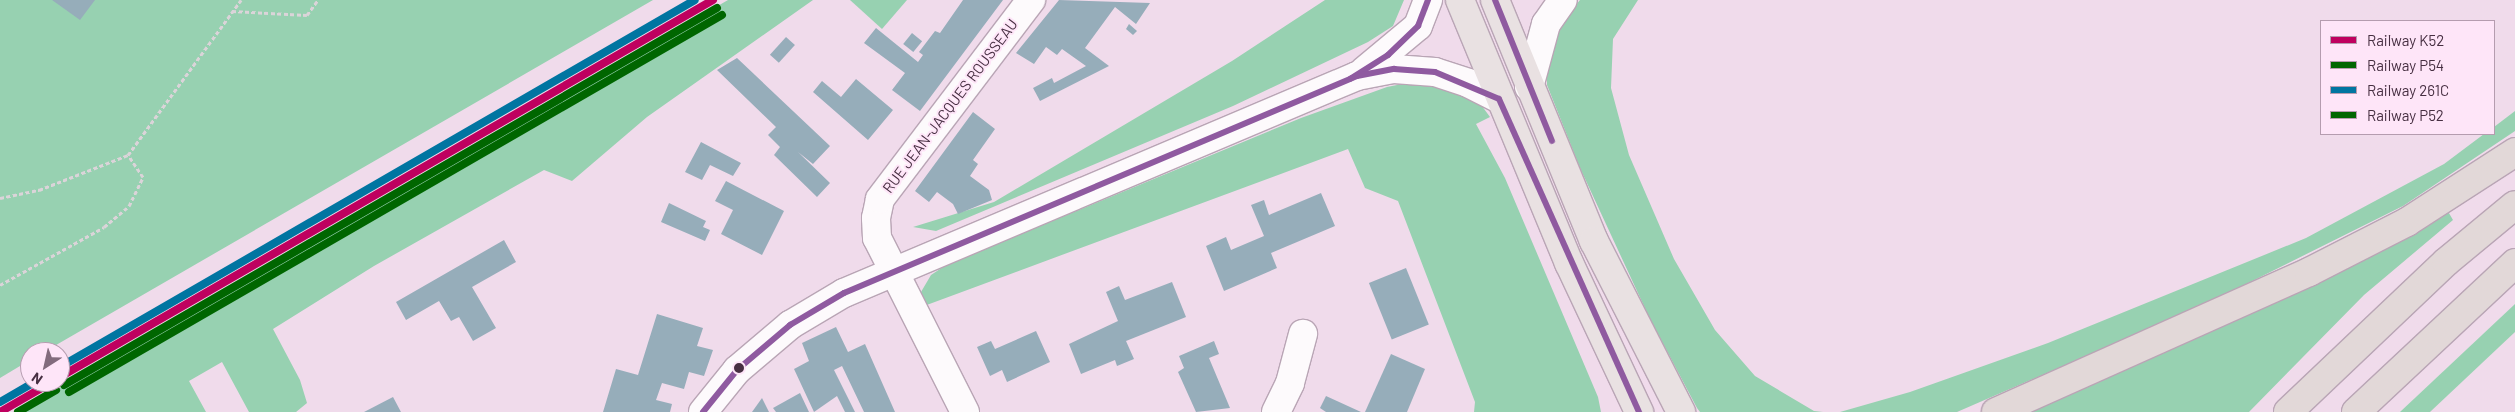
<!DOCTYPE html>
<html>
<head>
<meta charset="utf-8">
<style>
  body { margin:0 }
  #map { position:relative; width:2515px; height:412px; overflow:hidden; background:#f0dbeb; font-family:Barlow,sans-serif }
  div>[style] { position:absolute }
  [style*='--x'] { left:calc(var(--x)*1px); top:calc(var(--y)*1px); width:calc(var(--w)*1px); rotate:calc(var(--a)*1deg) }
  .green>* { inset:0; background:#97d1b1 }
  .building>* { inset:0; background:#96adba; transform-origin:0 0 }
  .path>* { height:3px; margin-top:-1.5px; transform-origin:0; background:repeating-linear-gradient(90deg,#dbd4d9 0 4px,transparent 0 6.5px) }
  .roads { filter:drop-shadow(1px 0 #b9a5b5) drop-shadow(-1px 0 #b9a5b5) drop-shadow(0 1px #b9a5b5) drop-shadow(0 -1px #b9a5b5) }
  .minor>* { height:28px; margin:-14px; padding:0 14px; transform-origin:14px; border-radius:14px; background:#fdfafc }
  .primary>* { height:28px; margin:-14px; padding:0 14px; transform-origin:14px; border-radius:14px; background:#e9e1e2 }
  .trunk>* { height:28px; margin:-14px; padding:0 14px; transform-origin:14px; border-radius:14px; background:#e2d8d8 }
  .bus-1>* { height:6px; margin:-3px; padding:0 3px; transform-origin:3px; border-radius:3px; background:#8f5aa0 }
  .rail-1>* { height:8px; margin:-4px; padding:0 4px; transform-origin:4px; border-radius:4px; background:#bf005f }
  .rail-2>* { height:8px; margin:-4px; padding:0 4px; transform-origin:4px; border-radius:4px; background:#060 }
  .rail-3>* { height:8px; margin:-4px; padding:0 4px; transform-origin:4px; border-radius:4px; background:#0075a1 }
  .rail-4>* { height:8px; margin:-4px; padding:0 4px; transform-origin:4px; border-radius:4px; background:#060 }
  .dots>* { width:14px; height:14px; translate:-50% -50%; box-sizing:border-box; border:2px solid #fee5f8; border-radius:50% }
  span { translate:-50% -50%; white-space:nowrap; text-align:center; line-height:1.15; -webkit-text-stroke:4px #fee5f8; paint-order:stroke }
  .street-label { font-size:15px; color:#472f42 }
  .legend { position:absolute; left:2320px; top:20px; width:175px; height:115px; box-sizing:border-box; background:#fee5f8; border:1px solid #b59caf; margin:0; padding:6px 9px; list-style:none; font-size:15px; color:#472f42 }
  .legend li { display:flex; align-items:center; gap:10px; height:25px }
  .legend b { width:25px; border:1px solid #b59caf }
  .north { position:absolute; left:20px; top:342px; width:50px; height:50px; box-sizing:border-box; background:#fee5f8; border:1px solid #b59caf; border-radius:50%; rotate:215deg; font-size:14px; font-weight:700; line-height:20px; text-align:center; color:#472f42 }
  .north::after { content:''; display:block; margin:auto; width:18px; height:22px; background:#826b7d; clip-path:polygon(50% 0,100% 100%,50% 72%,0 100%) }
</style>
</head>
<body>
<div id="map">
  <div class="green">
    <i style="clip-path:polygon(0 0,653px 0,44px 352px,30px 352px,30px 360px,0 378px)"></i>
    <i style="clip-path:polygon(728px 0,813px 0,647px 117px,572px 181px,544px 170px,374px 266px,273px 329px,300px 380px,307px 403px,296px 412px,249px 412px,222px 362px,189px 381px,206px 412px,18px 412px)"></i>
    <i style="clip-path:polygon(850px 0,907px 0,882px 29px)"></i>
    <i style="clip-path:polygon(1325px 0,1404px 0,1393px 26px,1368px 42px,1233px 106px,936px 231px,913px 227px,994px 202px,1232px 61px)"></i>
    <i style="clip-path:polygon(1580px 0,1638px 0,1613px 39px,1611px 88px,1629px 155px,1674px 259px,1715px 330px,1755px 376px,1814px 411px,1823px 412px,1700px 412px,1697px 408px,1650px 319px,1580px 168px,1547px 85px,1546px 57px,1557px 28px)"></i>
    <i style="clip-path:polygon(1427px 79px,1476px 98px,1490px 117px,1476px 124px,1505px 178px,1598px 397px,1601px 412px,1474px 412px,1475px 402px,1398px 201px,1365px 188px,1348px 149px,924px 306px,921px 292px,931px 275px,946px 265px,1301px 118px,1387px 87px)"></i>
    <i style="clip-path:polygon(2515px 111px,2515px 131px,2403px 206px,2208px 303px,1957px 412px,1840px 412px,1910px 392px,2048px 343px,2306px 238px,2444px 164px,2484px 134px,2494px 134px,2494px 127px)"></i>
    <i style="clip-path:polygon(2446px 208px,2453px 220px,2364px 295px,2249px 412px,2030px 412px)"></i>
    <i style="clip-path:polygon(2515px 304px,2515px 332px,2430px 412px,2400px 412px)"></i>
  </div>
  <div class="building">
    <i style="clip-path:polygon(52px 0,95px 0,80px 20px)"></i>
    <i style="clip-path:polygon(963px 0,1003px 0,920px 111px,892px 90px,905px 73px,864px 43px,876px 28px,918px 62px,923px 55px,919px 52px,935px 31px,940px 33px)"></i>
    <i style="clip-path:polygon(1059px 0,1150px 3px,1136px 24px,1115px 7px,1085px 48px,1109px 66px,1040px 101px,1033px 88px,1052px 78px,1054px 83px,1086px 66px,1062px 49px,1057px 55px,1046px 47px,1034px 64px,1016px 53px)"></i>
    <i style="clip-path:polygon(1129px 24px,1137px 31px,1133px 35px,1126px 29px)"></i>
    <i style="left:912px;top:33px;width:13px;height:14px;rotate:39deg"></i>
    <i style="left:786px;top:37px;width:12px;height:24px;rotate:42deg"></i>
    <i style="clip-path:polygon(737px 58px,830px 146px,813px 164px,798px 152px,830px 183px,817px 197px,774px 155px,780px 147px,768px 135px,776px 127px,717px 70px)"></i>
    <i style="clip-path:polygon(856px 79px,893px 110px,868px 140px,813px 92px,822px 81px,841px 97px)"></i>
    <i style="clip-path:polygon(973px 112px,995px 129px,973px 160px,978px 164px,970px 176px,989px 190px,992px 200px,958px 214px,953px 204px,937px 192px,929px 202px,915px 191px)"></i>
    <i style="clip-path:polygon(701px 142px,741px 163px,733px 176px,710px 165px,702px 180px,685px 172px)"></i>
    <i style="clip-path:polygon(726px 181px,784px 211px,762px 255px,721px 234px,733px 210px,715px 201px)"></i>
    <i style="clip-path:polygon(1321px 193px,1335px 226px,1271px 253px,1277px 268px,1224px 291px,1206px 246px,1226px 237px,1231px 250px,1264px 236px,1251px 205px,1264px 200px,1269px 215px)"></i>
    <i style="clip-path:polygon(669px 203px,706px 221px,703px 227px,710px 230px,705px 241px,661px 222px)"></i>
    <i style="clip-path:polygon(504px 240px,516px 262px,472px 287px,496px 328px,473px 341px,459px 317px,451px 321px,439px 301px,406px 320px,396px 302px)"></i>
    <i style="left:1406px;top:268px;width:61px;height:40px;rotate:68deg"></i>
    <i style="clip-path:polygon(1172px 282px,1186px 317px,1126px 341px,1134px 359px,1117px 366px,1115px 360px,1081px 374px,1069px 344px,1118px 321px,1106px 292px,1119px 286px,1125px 300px)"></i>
    <i style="clip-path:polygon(657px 314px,703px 328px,697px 346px,713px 350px,704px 376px,689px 372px,684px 389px,662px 383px,656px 400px,672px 404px,670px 412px,603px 412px,616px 369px,638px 375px)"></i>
    <i style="clip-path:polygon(836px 327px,848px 352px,865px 344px,895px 412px,864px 412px,842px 366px,834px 370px,855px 412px,845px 412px,837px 396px,814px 412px,794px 369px,809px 361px,802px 343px)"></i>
    <i style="clip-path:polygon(1036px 331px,1050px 362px,1007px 382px,1002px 370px,990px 376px,977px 347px,991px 341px,995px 349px)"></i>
    <i style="clip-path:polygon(1214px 341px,1219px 354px,1209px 358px,1230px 408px,1196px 412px,1178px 372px,1184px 368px,1179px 356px)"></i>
    <i style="clip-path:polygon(1391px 354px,1425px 369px,1407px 412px,1365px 412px)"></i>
    <i style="clip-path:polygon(800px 393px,809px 412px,776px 412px,773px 408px)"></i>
    <i style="clip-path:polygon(1326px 396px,1361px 412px,1326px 412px,1320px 408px)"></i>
    <i style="clip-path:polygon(393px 397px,401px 412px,364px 412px)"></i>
    <i style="clip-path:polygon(762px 398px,769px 412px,752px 412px)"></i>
  </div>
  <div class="path">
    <i style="--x:232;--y:11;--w:75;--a:3.1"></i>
    <i style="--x:307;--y:15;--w:19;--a:-54"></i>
    <i style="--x:0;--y:198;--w:40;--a:-12"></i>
    <i style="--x:39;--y:190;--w:96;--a:-21.5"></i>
    <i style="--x:128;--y:155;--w:192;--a:-53.9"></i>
    <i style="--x:0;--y:285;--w:119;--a:-29.1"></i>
    <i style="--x:104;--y:227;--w:33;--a:-40"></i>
    <i style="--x:129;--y:206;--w:32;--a:-64"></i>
    <i style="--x:143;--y:177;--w:27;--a:-124"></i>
  </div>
  <div class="roads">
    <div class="minor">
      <i style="--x:1364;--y:71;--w:70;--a:-39.8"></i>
      <i style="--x:1418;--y:26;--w:28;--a:-69"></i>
      <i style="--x:1529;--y:87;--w:65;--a:-74.9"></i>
      <i style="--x:1546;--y:24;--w:29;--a:-55"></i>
      <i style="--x:703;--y:412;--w:54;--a:-51"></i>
      <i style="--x:737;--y:370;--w:70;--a:-40.3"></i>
      <i style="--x:790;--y:325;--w:63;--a:-30.7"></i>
      <i style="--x:844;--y:293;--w:557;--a:-22.93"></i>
      <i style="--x:1357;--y:76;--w:38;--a:-11"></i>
      <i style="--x:1394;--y:69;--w:41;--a:4.2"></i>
      <i style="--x:1435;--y:72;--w:35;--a:18"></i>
      <i style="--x:1468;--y:83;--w:35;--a:27"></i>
      <i style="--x:965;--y:412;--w:195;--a:-116.8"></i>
      <i style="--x:877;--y:238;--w:20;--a:-93"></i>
      <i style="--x:876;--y:218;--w:19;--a:-78"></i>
      <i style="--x:880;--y:199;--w:250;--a:-52.8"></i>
      <i style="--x:1276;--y:412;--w:32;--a:-64"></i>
      <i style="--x:1290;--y:383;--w:51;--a:-75.1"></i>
    </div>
    <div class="primary">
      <i style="--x:1460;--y:0;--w:285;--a:67.5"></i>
      <i style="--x:1569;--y:263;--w:165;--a:64.8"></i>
      <i style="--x:1495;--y:0;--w:261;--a:67.7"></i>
      <i style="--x:1594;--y:241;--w:192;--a:63"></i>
    </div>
    <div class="trunk">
      <i style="--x:1996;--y:412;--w:343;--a:-24.1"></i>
      <i style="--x:2309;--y:272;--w:110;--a:-27"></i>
      <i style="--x:2407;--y:222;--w:129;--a:-32.9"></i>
      <i style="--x:2288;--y:412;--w:218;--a:-43.5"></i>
      <i style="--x:2446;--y:262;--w:89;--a:-39.6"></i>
      <i style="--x:2356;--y:412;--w:218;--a:-43.1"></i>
    </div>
  </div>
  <div class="bus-1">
    <i style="--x:1495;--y:0;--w:152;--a:68"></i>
    <i style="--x:1350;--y:79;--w:45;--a:-32.3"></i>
    <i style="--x:1388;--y:55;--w:42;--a:-44"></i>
    <i style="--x:1418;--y:26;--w:28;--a:-69"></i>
    <i style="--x:703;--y:412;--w:54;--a:-51"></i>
    <i style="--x:737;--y:370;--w:70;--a:-40.3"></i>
    <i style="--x:790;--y:325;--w:63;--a:-30.7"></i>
    <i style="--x:844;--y:293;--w:557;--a:-22.93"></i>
    <i style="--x:1357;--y:76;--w:38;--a:-11"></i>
    <i style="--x:1394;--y:69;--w:41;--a:4.2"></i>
    <i style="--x:1435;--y:72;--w:69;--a:22.9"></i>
    <i style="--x:1499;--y:99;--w:343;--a:65.9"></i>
  </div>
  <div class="rail-1">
    <i style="--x:60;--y:377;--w:754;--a:-30"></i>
    <i style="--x:0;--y:412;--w:60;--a:-30"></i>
  </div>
  <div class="rail-2">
    <i style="--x:64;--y:385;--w:754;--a:-30"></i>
    <i style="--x:18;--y:412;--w:44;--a:-30.1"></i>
  </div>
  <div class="rail-3">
    <i style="--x:60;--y:367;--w:733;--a:-30.03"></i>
    <i style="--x:0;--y:402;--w:39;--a:-30"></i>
  </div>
  <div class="rail-4">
    <i style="--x:69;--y:392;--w:754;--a:-30"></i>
  </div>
  <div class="dots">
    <i style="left:739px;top:368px;background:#472f42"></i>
  </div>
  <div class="street-label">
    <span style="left:950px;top:106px;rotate:-53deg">RUE JEAN-JACQUES ROUSSEAU</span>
  </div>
  <ul class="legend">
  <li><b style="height:6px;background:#bf005f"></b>Railway K52</li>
  <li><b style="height:6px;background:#060"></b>Railway P54</li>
  <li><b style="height:6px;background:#0075a1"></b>Railway 261C</li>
  <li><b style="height:6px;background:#060"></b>Railway P52</li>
  </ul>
  <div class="north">N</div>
</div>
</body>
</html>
